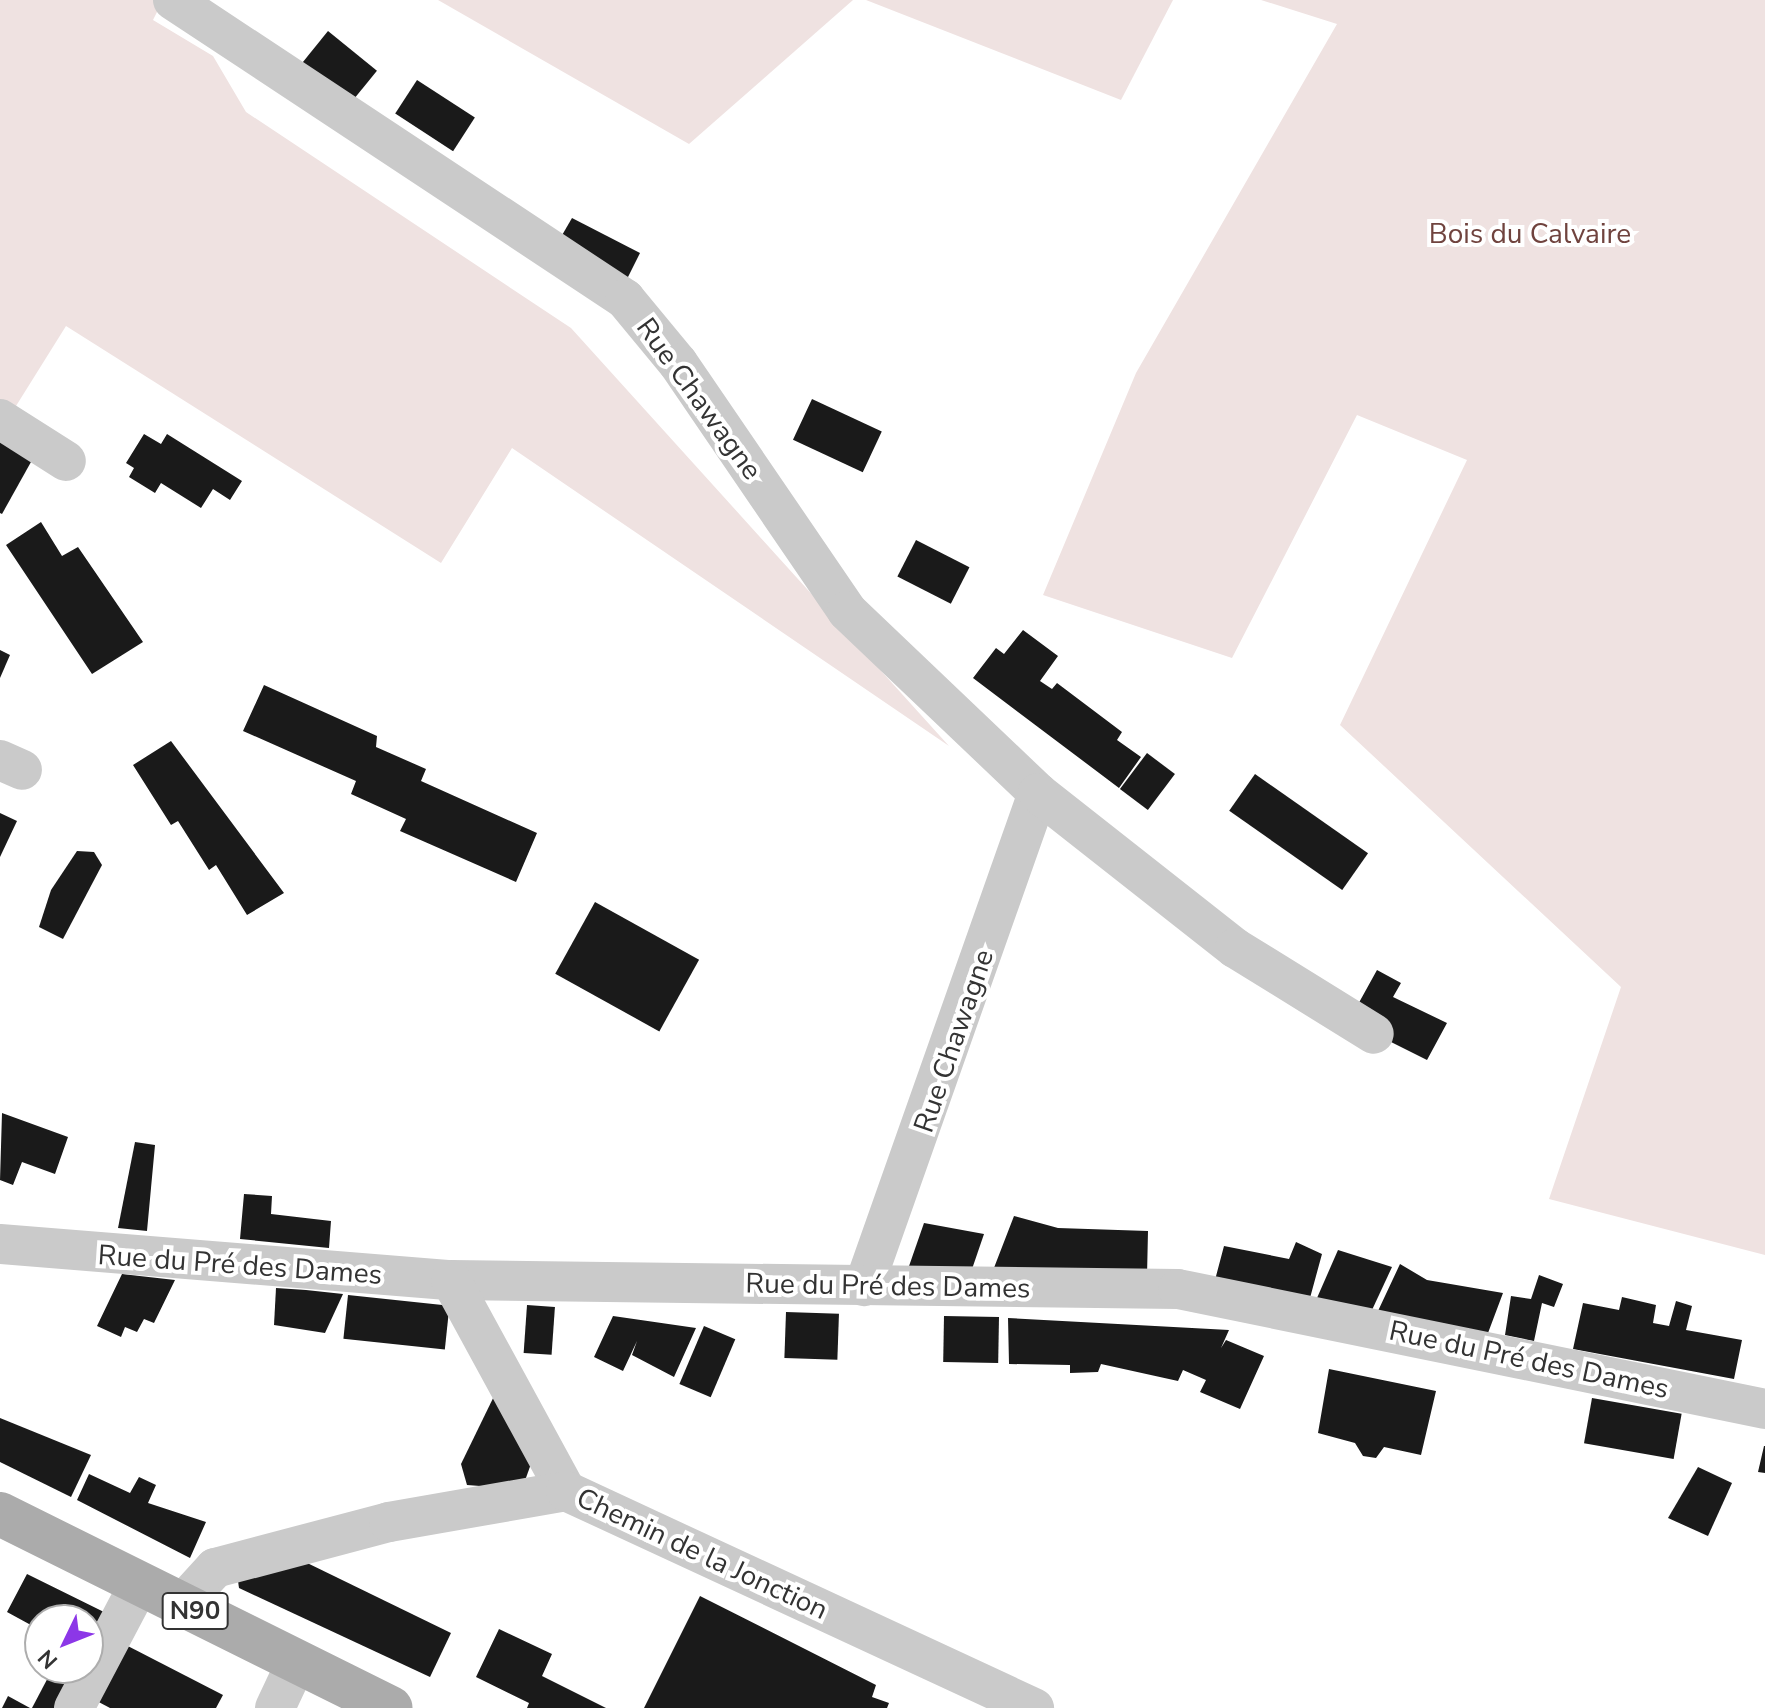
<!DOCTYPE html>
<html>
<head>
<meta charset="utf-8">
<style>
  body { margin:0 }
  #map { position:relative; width:1765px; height:1708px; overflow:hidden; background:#fff; font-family:"Nunito Sans",sans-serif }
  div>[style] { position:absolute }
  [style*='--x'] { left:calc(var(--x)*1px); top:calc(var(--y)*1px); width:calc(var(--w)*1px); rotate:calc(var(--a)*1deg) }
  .green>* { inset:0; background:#efe2e1 }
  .building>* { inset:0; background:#1a1a1a; transform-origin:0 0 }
  .minor>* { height:40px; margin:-20px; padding:0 20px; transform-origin:20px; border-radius:20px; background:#cacaca }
  .major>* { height:44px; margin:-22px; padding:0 22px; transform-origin:22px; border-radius:22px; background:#ababab }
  span { translate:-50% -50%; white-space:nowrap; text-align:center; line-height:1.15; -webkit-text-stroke:8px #fff; paint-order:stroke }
  .shield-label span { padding:2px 6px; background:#fff; border:2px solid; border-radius:6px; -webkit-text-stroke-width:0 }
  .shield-label { font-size:26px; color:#333; font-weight:700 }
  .park-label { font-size:28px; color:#70433e }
  .street-label { font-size:28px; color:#333 }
  .north { position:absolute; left:24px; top:1604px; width:80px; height:80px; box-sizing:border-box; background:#fff; border:2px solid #adadad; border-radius:50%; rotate:227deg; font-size:22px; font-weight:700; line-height:32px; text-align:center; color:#333 }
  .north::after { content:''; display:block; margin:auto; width:28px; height:36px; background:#8c37e7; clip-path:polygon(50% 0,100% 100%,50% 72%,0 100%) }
</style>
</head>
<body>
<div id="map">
  <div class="green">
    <i style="clip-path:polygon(0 0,163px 0,153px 20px,213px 56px,246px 112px,571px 328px,949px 746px,512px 448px,441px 563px,66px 326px,11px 414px,0 407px)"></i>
    <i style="clip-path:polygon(438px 0,853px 0,689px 144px)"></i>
    <i style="clip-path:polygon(866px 0,1173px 0,1121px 100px)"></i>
    <i style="clip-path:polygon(1261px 0,1765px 0,1765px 1255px,1549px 1199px,1621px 987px,1340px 725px,1467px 460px,1357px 415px,1232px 658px,1043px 595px,1136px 373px,1337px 24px)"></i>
  </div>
  <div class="building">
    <i style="left:328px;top:31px;width:63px;height:44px;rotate:39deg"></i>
    <i style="left:417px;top:80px;width:69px;height:40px;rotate:33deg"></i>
    <i style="clip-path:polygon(572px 218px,640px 253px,621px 291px,554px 249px)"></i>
    <i style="left:812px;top:399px;width:77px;height:45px;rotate:25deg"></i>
    <i style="clip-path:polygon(0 433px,36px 453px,2px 514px,0 513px)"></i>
    <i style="clip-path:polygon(144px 434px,161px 444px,167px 434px,242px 481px,230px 500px,213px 489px,201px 508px,161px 483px,155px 493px,129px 477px,134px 468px,126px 463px)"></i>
    <i style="clip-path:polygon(41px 522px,62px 556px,78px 547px,143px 642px,92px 674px,6px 545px)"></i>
    <i style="left:916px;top:540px;width:60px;height:41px;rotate:27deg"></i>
    <i style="clip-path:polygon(1023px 630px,1058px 656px,1040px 681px,1052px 689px,1057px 683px,1122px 732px,1117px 740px,1141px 757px,1119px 788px,973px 678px,996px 648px,1004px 654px)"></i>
    <i style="clip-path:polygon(0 650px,10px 655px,0 678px)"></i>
    <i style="clip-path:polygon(264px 685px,377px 736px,376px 747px,426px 769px,421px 781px,537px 833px,516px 882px,400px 831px,406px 819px,351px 794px,356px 781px,243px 731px)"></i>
    <i style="clip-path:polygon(171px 741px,284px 893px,247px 915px,216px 865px,209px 870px,178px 821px,171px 825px,133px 765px)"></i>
    <i style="left:1147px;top:753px;width:35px;height:45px;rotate:37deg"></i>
    <i style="left:1255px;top:774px;width:138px;height:45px;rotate:35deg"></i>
    <i style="clip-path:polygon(0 813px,17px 821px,0 857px)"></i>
    <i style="clip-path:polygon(77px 851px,94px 852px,102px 865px,63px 939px,39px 927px,51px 890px)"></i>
    <i style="left:595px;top:902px;width:119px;height:82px;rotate:29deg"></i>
    <i style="clip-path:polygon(1377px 970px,1401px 983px,1393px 997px,1447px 1023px,1427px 1060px,1379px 1036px,1356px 1008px)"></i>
    <i style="clip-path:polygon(2px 1113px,68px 1137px,55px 1174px,22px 1162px,13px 1185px,0 1180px)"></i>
    <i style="clip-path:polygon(135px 1142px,155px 1145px,147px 1231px,118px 1228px)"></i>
    <i style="clip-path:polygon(244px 1194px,272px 1196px,271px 1214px,331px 1221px,329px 1248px,240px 1239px)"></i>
    <i style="clip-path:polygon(1014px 1216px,1058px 1228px,1148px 1231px,1147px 1277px,992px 1273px)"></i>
    <i style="clip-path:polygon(924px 1223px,984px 1234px,971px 1272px,908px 1269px)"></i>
    <i style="clip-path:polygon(1296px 1242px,1322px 1254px,1310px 1298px,1215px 1280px,1224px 1246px,1289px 1259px)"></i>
    <i style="clip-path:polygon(1338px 1250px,1392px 1267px,1372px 1310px,1317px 1298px)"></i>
    <i style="clip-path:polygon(1400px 1264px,1427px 1280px,1503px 1293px,1488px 1333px,1378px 1311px)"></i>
    <i style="clip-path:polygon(122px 1274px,175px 1280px,154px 1323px,144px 1319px,137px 1332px,125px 1327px,121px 1337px,97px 1326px)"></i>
    <i style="clip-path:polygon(1539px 1275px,1563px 1284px,1554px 1307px,1542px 1303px,1534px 1341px,1505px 1335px,1511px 1296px,1531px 1299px)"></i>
    <i style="clip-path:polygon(276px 1288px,306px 1290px,343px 1294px,325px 1333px,274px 1325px)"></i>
    <i style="left:348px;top:1295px;width:102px;height:44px;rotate:6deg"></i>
    <i style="clip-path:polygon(1622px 1297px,1656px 1305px,1653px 1323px,1669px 1326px,1676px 1301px,1692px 1306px,1686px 1330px,1742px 1340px,1734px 1379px,1573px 1349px,1583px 1303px,1619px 1310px)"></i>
    <i style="left:527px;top:1305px;width:28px;height:48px;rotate:4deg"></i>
    <i style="left:786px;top:1312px;width:53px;height:46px;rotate:2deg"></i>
    <i style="clip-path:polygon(613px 1316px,696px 1328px,674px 1377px,632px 1355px,637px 1341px,623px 1371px,594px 1357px)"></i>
    <i style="left:944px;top:1316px;width:55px;height:46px;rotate:1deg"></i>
    <i style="clip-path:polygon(1008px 1318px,1229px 1330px,1221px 1348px,1226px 1340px,1264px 1356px,1240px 1409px,1200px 1392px,1206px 1380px,1183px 1370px,1178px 1381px,1101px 1364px,1098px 1372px,1070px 1373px,1070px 1365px,1009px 1364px)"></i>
    <i style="left:704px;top:1326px;width:34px;height:63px;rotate:23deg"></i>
    <i style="clip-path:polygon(1329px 1369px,1436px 1391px,1421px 1455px,1384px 1447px,1376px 1458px,1363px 1456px,1355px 1443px,1318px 1433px)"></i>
    <i style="clip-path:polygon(498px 1388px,537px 1447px,522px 1489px,467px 1485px,461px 1464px)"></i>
    <i style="left:1592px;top:1398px;width:91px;height:46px;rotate:10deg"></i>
    <i style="clip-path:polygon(0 1418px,91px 1455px,71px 1497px,0 1462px)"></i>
    <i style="clip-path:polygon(1764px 1446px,1765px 1446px,1765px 1473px,1758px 1472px)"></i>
    <i style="clip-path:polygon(1698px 1467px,1732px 1483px,1708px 1536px,1668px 1518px)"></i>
    <i style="clip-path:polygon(89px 1474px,130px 1493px,139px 1477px,156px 1485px,148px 1503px,206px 1522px,190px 1558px,77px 1500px)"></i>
    <i style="clip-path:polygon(299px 1559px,451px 1633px,430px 1677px,239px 1588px,238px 1581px)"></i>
    <i style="clip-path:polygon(27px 1574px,108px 1614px,88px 1655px,88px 1620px,40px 1620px,40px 1630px,7px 1612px)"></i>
    <i style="clip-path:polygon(700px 1596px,876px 1685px,872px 1697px,889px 1703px,887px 1708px,644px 1708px)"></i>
    <i style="clip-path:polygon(499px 1629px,552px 1654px,542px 1676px,606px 1708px,527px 1708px,529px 1703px,476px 1677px)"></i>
    <i style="clip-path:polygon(122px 1643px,223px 1695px,216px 1708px,110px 1708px,93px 1699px)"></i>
    <i style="clip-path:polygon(52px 1670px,78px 1684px,66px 1708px,32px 1708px)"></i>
    <i style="clip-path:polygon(8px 1696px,30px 1708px,2px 1708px)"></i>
  </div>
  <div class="minor">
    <i style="--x:173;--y:0;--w:542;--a:33.48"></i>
    <i style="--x:625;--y:299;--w:83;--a:50.4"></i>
    <i style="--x:678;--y:363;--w:300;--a:55.7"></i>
    <i style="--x:847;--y:611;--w:264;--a:43.6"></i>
    <i style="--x:1038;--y:793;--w:523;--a:109.44"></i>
    <i style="--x:0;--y:419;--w:78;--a:32.5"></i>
    <i style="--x:0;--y:760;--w:24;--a:24"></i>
    <i style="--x:1038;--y:793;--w:251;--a:38.2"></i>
    <i style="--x:1235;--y:948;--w:163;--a:31.7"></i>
    <i style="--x:0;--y:1244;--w:452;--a:4.6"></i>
    <i style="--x:451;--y:1280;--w:727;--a:0.71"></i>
    <i style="--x:1178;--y:1289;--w:599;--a:11.55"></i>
    <i style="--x:451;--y:1280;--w:240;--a:61.4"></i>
    <i style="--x:182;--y:1604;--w:49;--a:-47.5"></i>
    <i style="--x:215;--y:1568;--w:180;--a:-14.8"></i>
    <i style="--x:389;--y:1522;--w:180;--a:-9.9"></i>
    <i style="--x:566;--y:1491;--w:516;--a:24.88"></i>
    <i style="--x:74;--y:1708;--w:141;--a:-62.2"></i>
    <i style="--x:275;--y:1708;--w:52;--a:-64.9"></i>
  </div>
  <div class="major">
    <i style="--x:0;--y:1514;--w:436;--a:26.4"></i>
  </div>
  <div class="shield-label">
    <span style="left:195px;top:1611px">N90</span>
  </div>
  <div class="park-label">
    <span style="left:1530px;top:234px">Bois du Calvaire</span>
  </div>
  <div class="street-label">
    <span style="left:699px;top:399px;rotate:54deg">Rue Chawagne</span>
    <span style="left:954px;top:1041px;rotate:-71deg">Rue Chawagne</span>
    <span style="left:240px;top:1265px;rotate:4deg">Rue du Pré des Dames</span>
    <span style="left:888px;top:1286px;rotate:1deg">Rue du Pré des Dames</span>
    <span style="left:1529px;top:1360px;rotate:12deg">Rue du Pré des Dames</span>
    <span style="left:702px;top:1554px;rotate:25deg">Chemin de la Jonction</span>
  </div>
  <div class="north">N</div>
</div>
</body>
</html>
